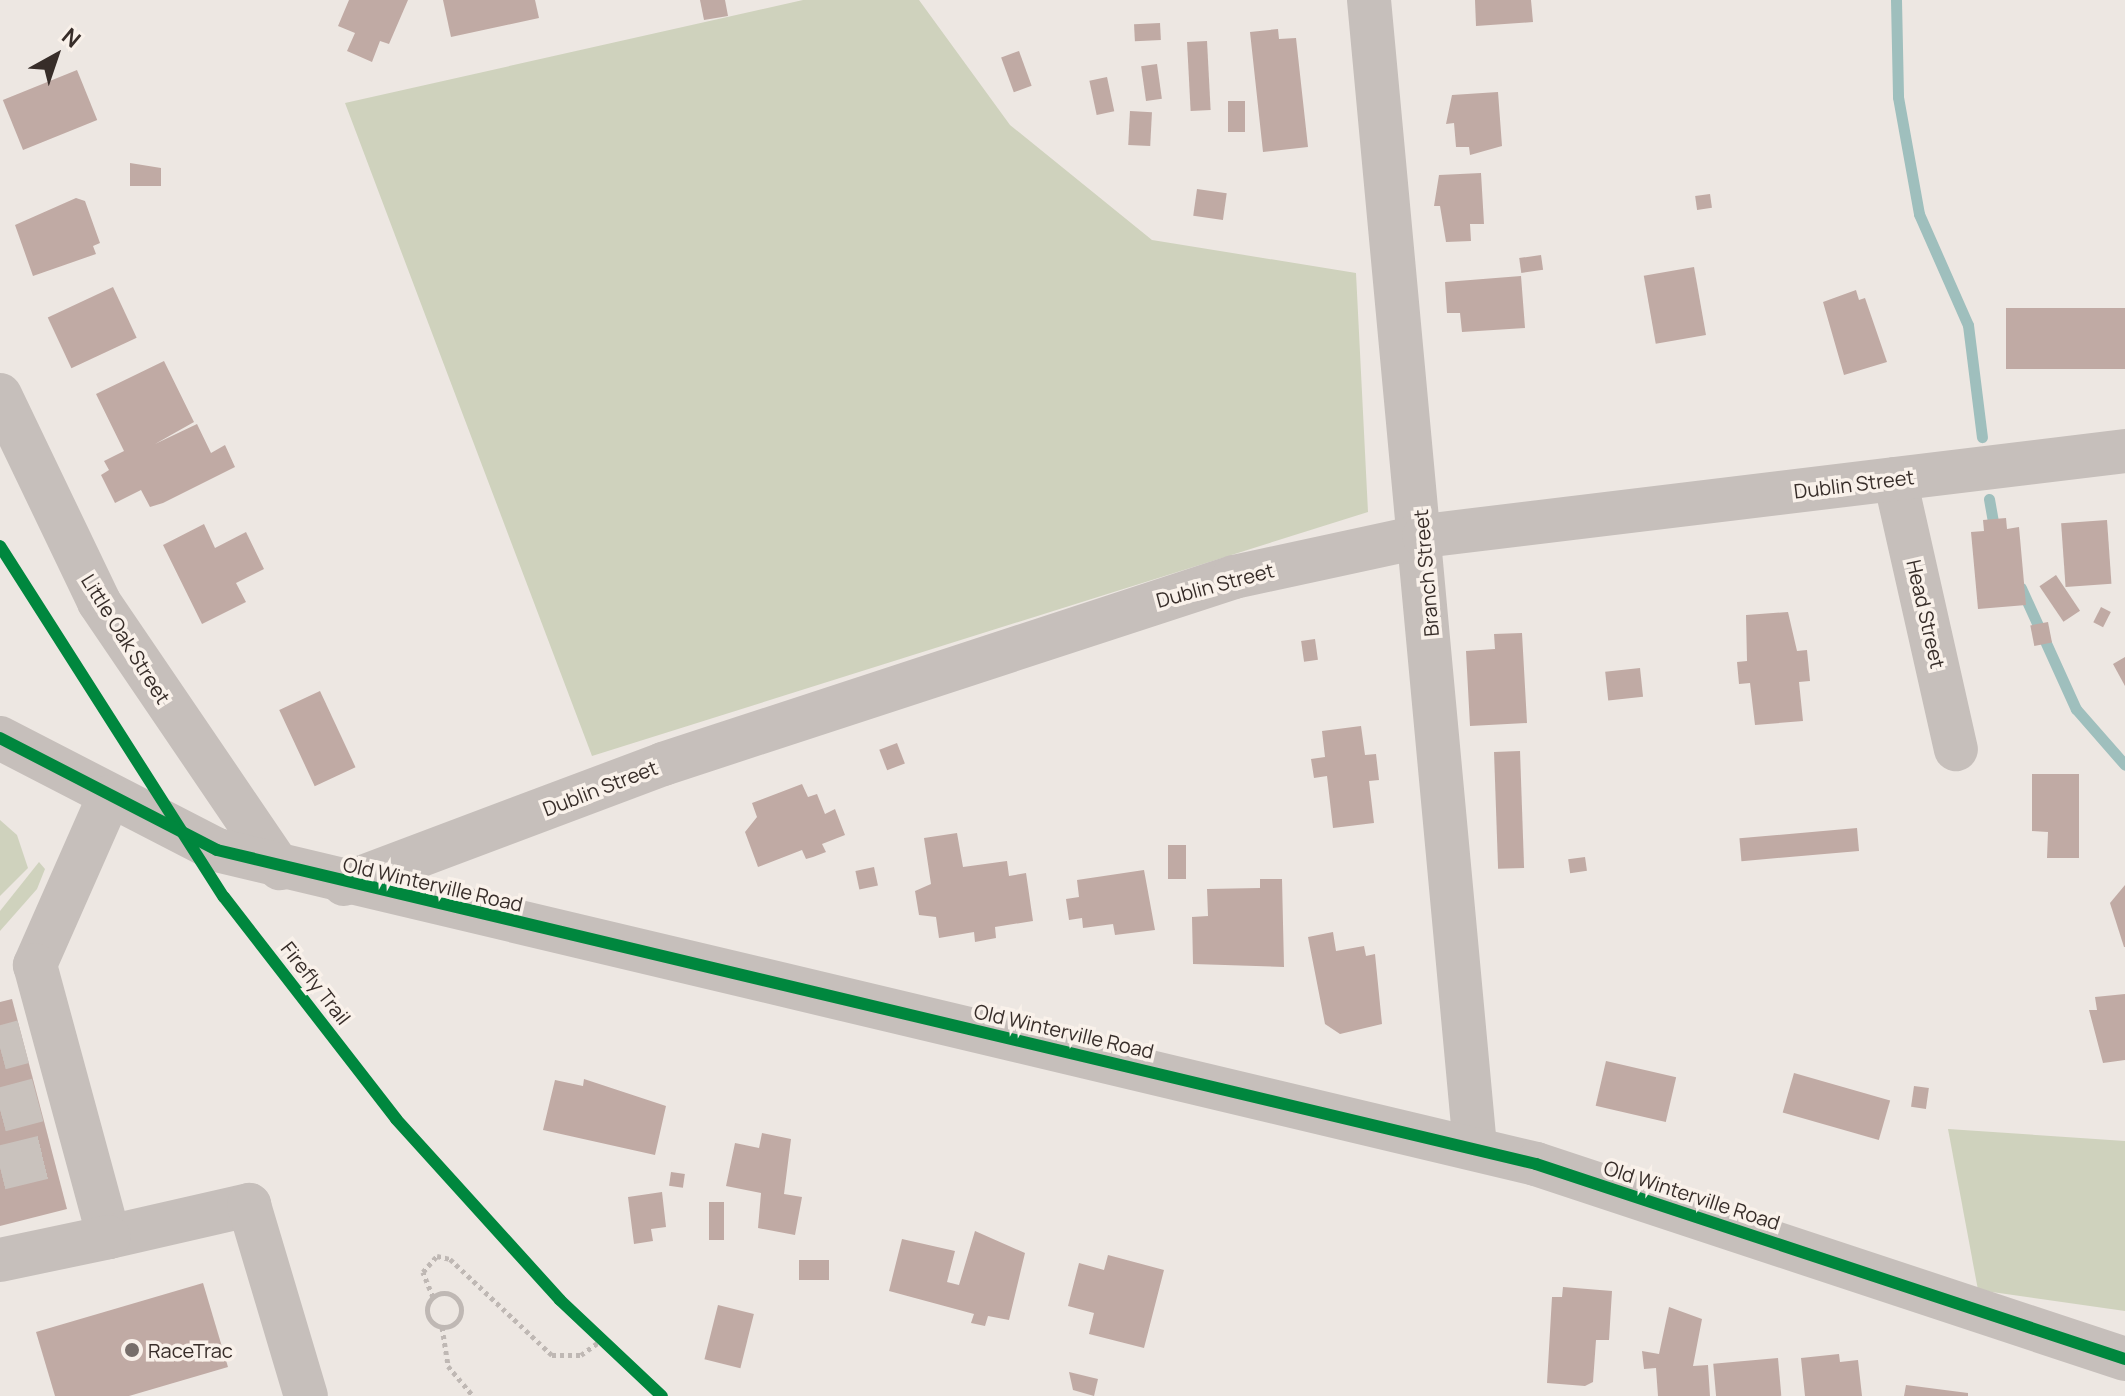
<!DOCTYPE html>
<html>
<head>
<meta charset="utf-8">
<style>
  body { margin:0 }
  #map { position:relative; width:2125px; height:1396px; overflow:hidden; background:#ede7e2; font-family:Manrope,sans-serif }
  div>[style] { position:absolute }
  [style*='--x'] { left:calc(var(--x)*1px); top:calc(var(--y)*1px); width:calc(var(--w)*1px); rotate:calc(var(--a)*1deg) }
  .green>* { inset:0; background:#cfd2bd }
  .stream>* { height:11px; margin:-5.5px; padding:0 5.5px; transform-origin:5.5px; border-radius:5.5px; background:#9fbfbd }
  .building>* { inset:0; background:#c0aaa4; transform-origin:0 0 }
  .minor-tunnel>* { height:44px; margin-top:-22px; transform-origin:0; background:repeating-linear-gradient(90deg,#c9c2bd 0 44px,transparent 0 66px) }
  .path>* { height:5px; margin-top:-2.5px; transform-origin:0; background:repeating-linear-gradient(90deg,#bfb8b4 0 4px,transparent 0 8px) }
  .path>.ring { margin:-2.5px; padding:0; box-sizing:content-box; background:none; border:5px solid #bfb8b4; border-radius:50% }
  .minor>* { height:44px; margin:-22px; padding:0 22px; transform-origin:22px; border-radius:22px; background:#c6bfbb }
  .cycleway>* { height:12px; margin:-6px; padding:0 6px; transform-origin:6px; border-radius:6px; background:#00873e }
  .dots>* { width:22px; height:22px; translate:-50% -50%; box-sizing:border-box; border:4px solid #f9f1ea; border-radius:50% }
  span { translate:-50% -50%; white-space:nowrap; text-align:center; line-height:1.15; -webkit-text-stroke:7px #f9f1ea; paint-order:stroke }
  .street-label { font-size:20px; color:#372d29 }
  .poi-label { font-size:20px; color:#372d29 }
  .left { translate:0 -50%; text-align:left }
  .north { position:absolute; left:16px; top:16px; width:80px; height:80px; -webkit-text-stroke:6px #f9f1ea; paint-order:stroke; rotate:40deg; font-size:22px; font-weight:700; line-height:32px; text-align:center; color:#372d29 }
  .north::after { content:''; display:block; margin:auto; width:28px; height:36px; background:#372d29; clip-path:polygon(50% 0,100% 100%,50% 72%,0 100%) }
</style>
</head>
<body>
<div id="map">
  <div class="green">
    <i style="clip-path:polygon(803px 0,919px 0,1010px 125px,1152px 240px,1356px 273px,1368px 512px,592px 756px,345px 103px)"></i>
    <i style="clip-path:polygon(0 820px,17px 835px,28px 868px,0 896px)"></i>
    <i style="clip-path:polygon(39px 862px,45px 869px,37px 889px,0 931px,0 911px)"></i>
    <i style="clip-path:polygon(1948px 1129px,2125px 1141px,2125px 1311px,1978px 1290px)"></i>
  </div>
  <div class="stream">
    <i style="--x:1896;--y:0;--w:97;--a:88.8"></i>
    <i style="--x:1898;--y:97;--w:119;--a:79.8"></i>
    <i style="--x:1919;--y:214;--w:121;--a:66.2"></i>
    <i style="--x:1968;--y:325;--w:113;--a:82.9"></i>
    <i style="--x:1989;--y:499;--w:35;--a:80"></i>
    <i style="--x:2021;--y:588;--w:133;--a:65.6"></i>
    <i style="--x:2076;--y:709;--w:74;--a:48.8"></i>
  </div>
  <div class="building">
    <i style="clip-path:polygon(349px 0,408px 0,389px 44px,380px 41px,372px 62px,347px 51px,355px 33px,338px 26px)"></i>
    <i style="clip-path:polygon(443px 0,535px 0,539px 18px,451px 37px)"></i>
    <i style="clip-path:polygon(700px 0,725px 0,728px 16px,704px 20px)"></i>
    <i style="clip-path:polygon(1475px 0,1531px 0,1533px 22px,1476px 26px)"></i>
    <i style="left:1160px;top:23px;width:17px;height:26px;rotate:87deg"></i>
    <i style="clip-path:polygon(1278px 29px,1279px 39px,1296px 38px,1308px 147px,1263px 152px,1250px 32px)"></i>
    <i style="left:1207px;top:41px;width:69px;height:20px;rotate:87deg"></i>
    <i style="left:1019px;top:51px;width:37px;height:19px;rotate:70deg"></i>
    <i style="left:1157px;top:64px;width:35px;height:16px;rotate:82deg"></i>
    <i style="left:77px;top:70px;width:54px;height:80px;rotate:68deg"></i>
    <i style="left:1107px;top:77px;width:35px;height:18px;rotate:78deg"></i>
    <i style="clip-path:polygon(1498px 92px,1502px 146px,1470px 155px,1469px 147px,1456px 147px,1454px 123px,1446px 124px,1452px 95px)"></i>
    <i style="left:1228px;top:101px;width:17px;height:31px"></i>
    <i style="left:1130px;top:111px;width:22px;height:34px;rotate:3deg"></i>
    <i style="clip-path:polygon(130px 163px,161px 168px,161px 186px,130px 186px)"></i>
    <i style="clip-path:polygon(1481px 173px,1484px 224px,1470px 224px,1471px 241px,1446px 242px,1440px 206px,1434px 206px,1439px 175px)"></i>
    <i style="left:1197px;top:189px;width:30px;height:27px;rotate:8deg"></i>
    <i style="left:1710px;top:194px;width:14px;height:15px;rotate:82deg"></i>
    <i style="clip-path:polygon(76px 198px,85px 201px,100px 243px,93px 246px,96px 254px,33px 276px,15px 225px)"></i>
    <i style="left:1541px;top:255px;width:15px;height:22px;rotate:82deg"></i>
    <i style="left:1694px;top:267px;width:69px;height:51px;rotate:80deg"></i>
    <i style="clip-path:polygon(1521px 276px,1525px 328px,1462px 332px,1460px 313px,1447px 313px,1445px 282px)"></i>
    <i style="left:113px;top:287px;width:56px;height:72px;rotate:65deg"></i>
    <i style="clip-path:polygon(1856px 290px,1859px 300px,1865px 298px,1887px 362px,1844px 375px,1823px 302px)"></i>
    <i style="left:2125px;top:308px;width:61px;height:119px;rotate:90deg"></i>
    <i style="clip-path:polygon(164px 361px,194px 422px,155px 444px,197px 424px,211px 453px,225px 445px,235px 467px,163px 503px,150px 507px,141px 490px,115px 503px,101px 475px,109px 470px,104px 461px,124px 451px,96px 394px)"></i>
    <i style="clip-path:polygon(2006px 518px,2007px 529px,2019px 527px,2026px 605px,1978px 609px,1971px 532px,1984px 531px,1983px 520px)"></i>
    <i style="left:2107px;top:520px;width:64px;height:46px;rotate:86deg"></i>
    <i style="clip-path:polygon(204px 524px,215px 548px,246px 532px,264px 569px,236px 583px,246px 602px,202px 624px,163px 545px)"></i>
    <i style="left:2056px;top:575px;width:43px;height:20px;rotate:56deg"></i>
    <i style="left:2101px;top:607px;width:11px;height:17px;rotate:27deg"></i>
    <i style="clip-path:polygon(1788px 612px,1797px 651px,1807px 650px,1810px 681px,1799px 682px,1803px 721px,1755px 725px,1750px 683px,1739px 684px,1737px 662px,1747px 661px,1746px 615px)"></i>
    <i style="left:2048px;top:622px;width:21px;height:18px;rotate:79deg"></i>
    <i style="clip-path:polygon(1522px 633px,1527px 723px,1470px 726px,1466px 651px,1495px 649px,1494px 634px)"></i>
    <i style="left:1315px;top:639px;width:21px;height:14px;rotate:82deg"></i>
    <i style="clip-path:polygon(2125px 657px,2125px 686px,2113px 664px)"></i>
    <i style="left:1640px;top:668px;width:29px;height:35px;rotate:84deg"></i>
    <i style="left:320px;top:691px;width:84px;height:45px;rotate:65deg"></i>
    <i style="clip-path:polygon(1361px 726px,1365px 755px,1376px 754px,1379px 780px,1369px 781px,1374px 823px,1333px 828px,1327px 776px,1314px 778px,1311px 759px,1325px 757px,1322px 731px)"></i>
    <i style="left:897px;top:743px;width:22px;height:19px;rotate:69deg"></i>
    <i style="left:1520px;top:751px;width:117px;height:26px;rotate:88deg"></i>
    <i style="clip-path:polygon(2032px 774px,2079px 774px,2079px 858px,2047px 858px,2048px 832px,2032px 831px)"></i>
    <i style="clip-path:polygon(802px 784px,808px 797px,817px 794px,825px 814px,835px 809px,845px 835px,822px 844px,826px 852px,813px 857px,806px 859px,802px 850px,758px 867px,745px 832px,757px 817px,752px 803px)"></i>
    <i style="left:1857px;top:828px;width:23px;height:118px;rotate:85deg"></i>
    <i style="clip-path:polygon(957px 833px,963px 867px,1007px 861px,1009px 876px,1026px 873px,1033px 921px,995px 927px,996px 938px,975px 942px,974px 932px,939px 938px,936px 917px,919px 915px,915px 891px,931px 884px,924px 838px)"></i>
    <i style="left:1168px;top:845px;width:18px;height:34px"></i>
    <i style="left:1585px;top:857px;width:14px;height:17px;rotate:82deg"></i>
    <i style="left:874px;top:867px;width:19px;height:19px;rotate:78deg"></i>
    <i style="clip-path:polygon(1144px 870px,1155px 930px,1115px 935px,1113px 924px,1083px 928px,1082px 918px,1069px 920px,1066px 899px,1079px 897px,1077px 880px)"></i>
    <i style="clip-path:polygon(1260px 879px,1282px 879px,1284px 967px,1193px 964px,1192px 917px,1208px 916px,1207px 889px,1260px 888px)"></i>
    <i style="clip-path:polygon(2125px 885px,2125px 947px,2124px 947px,2110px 903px)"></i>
    <i style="clip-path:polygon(1333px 932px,1336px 951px,1364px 946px,1366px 956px,1375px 954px,1382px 1024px,1340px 1034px,1325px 1024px,1308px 937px)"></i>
    <i style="clip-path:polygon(2125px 994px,2125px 1060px,2103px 1063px,2089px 1010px,2097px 1010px,2095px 997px)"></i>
    <i style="clip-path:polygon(12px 999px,67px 1209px,0 1226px,0 1002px)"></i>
    <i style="left:1606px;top:1061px;width:72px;height:46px;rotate:13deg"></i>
    <i style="left:1794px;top:1073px;width:100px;height:41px;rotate:16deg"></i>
    <i style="clip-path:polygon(584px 1079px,666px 1106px,655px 1155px,543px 1130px,555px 1080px,583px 1086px)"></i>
    <i style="left:1914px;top:1086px;width:15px;height:21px;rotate:8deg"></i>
    <i style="clip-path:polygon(762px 1133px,791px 1139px,784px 1194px,802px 1197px,795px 1235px,758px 1228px,761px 1193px,726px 1186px,735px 1143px,759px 1148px)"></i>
    <i style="left:671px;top:1172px;width:14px;height:14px;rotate:8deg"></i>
    <i style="clip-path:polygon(662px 1192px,666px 1227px,651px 1229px,653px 1241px,634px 1244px,628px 1197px)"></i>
    <i style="left:709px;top:1202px;width:15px;height:38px"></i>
    <i style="clip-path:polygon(975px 1231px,1025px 1253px,1009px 1320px,988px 1316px,985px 1326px,971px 1323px,974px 1314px,889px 1291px,902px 1239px,955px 1251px,947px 1282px,959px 1285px)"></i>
    <i style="clip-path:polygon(1108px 1255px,1164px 1270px,1144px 1348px,1089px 1334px,1094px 1313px,1068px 1306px,1079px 1263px,1104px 1270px)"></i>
    <i style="left:829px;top:1260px;width:20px;height:30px;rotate:90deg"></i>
    <i style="clip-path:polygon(203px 1283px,228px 1367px,129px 1396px,55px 1396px,36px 1332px)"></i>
    <i style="clip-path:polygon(1563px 1287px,1612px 1291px,1609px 1340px,1596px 1340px,1593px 1382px,1585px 1386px,1547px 1383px,1552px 1297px,1562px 1297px)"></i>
    <i style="left:718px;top:1305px;width:37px;height:56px;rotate:14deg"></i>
    <i style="clip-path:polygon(1669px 1307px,1702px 1319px,1693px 1366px,1708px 1365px,1710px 1396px,1658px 1396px,1656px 1368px,1644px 1369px,1642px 1351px,1659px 1354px)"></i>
    <i style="clip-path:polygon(1839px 1354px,1840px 1362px,1858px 1360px,1862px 1396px,1805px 1396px,1801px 1358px)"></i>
    <i style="left:1778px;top:1358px;width:38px;height:65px;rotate:85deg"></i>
    <i style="clip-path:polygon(1069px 1372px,1098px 1379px,1094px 1396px,1073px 1390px)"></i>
    <i style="clip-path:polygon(1906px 1385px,1968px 1393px,1968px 1396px,1904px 1396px)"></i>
  </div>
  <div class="minor-tunnel">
    <i style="--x:0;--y:1048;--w:24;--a:-15"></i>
    <i style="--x:0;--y:1110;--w:39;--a:-15"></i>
    <i style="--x:0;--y:1168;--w:55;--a:-13.8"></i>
  </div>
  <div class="path">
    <i class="ring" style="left:427px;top:1293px;width:29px;height:29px"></i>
    <i style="--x:433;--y:1297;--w:27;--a:-112"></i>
    <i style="--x:423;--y:1272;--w:21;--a:-49"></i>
    <i style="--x:437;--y:1256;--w:13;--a:13"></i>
    <i style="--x:450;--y:1259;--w:140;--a:43.3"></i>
    <i style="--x:552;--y:1355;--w:29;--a:0"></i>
    <i style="--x:581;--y:1355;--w:24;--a:-36"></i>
    <i style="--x:442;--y:1327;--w:39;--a:81"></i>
    <i style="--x:448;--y:1366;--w:39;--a:50"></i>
  </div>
  <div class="minor">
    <i style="--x:1369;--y:0;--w:1153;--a:84.72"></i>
    <i style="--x:0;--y:395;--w:229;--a:64.4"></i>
    <i style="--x:99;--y:602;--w:322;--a:55.8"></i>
    <i style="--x:1895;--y:479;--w:277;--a:77.3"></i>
    <i style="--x:0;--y:738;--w:244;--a:27.3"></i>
    <i style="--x:217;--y:850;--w:1356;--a:13.39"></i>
    <i style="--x:1536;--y:1164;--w:620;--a:18.32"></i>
    <i style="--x:109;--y:797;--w:184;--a:113.8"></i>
    <i style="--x:35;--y:965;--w:282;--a:74.8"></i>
    <i style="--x:109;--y:1237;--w:144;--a:-12.9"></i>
    <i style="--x:249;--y:1205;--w:199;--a:73.4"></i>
    <i style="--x:344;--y:884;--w:341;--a:-20.6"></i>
    <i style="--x:663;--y:764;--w:601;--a:-18.13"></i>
    <i style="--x:1234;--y:577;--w:194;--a:-12.2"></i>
    <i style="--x:1424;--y:536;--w:706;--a:-6.91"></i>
    <i style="--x:0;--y:1260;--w:111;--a:-11.9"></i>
  </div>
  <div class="cycleway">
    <i style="--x:0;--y:546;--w:416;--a:57.5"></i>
    <i style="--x:224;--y:897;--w:281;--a:52.2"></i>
    <i style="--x:396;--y:1119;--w:244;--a:47.8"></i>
    <i style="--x:560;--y:1300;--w:140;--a:43.3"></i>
    <i style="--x:0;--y:738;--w:244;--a:27.3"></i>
    <i style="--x:217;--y:850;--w:1356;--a:13.39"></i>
    <i style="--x:1536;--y:1164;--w:620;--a:18.32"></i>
  </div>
  <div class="dots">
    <i style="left:132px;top:1350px;background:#776e6a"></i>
  </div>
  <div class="street-label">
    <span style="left:1854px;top:484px;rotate:-7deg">Dublin Street</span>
    <span style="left:1426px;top:573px;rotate:-95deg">Branch Street</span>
    <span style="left:1215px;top:585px;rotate:-15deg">Dublin Street</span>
    <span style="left:1926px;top:614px;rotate:77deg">Head Street</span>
    <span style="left:126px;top:639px;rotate:58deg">Little Oak Street</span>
    <span style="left:600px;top:788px;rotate:-21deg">Dublin Street</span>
    <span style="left:433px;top:884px;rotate:13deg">Old Winterville Road</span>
    <span style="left:316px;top:983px;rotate:52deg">Firefly Trail</span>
    <span style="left:1064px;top:1031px;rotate:13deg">Old Winterville Road</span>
    <span style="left:1692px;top:1195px;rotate:18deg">Old Winterville Road</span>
  </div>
  <div class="poi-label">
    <span class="left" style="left:148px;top:1350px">RaceTrac</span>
  </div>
  <div class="north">N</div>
</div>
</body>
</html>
